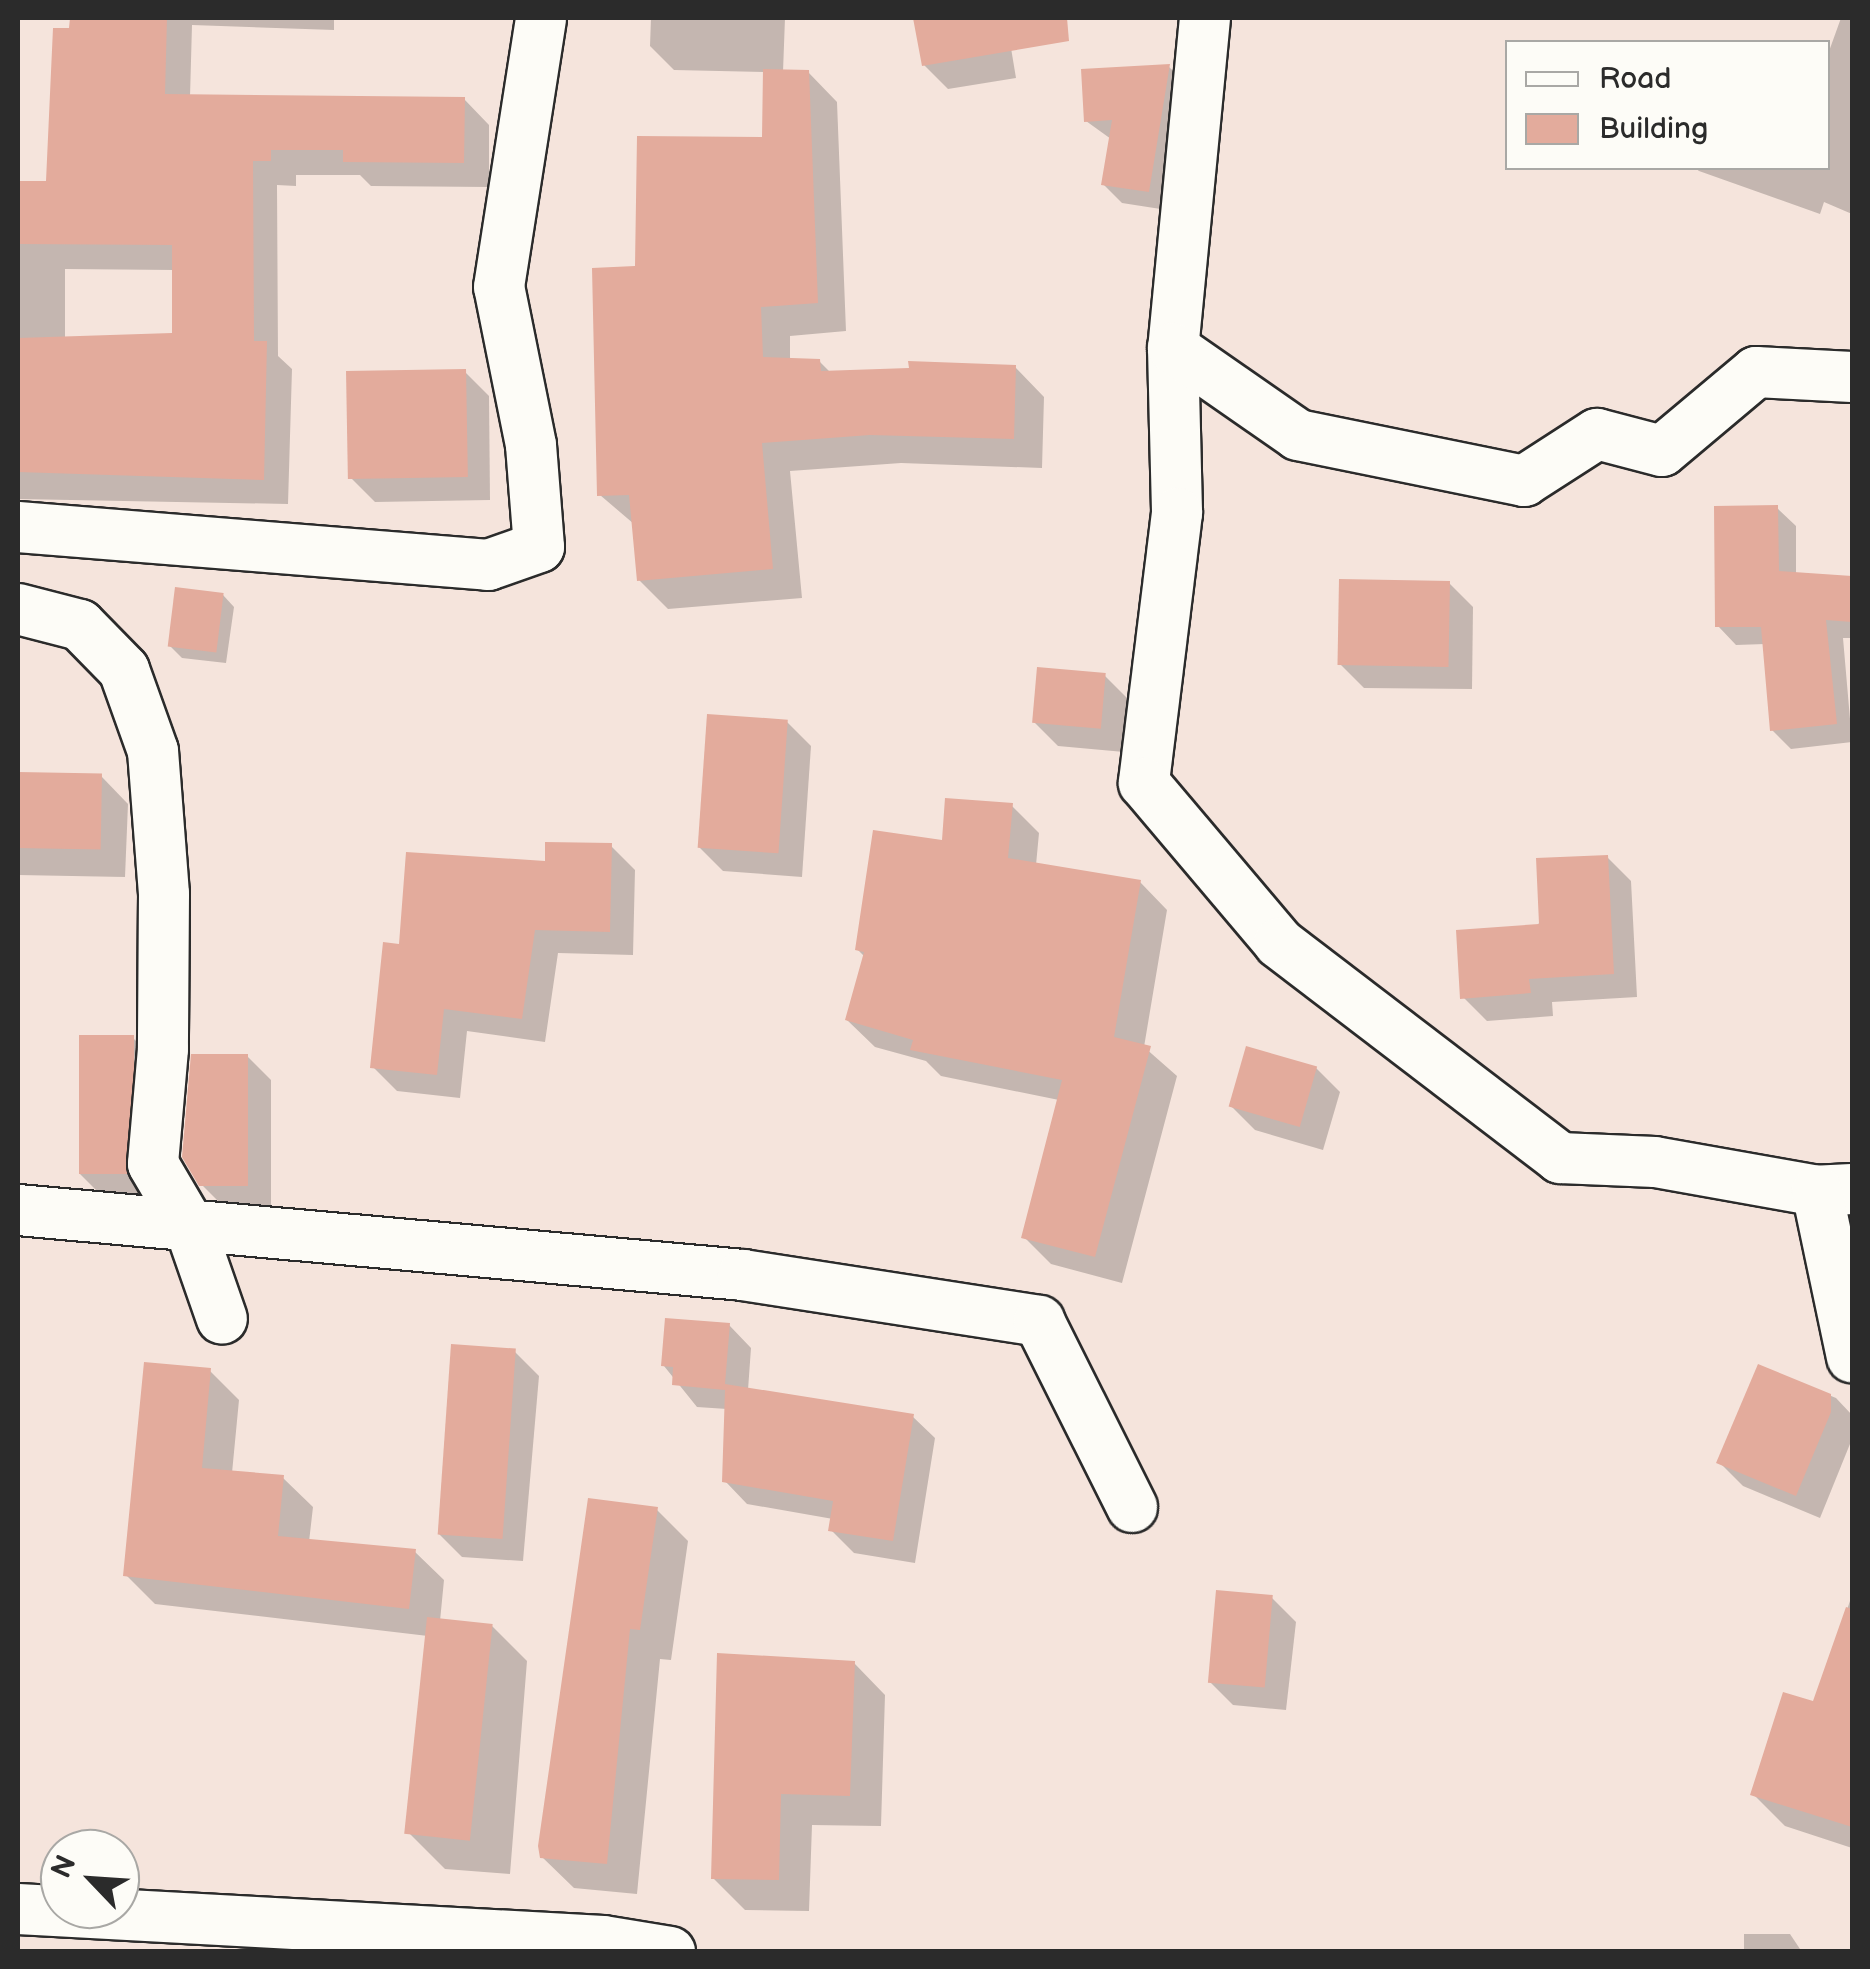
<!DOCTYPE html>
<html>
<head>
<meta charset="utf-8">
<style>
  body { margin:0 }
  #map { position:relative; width:1870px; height:1969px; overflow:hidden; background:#f5e4dc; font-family:"Balsamiq Sans",sans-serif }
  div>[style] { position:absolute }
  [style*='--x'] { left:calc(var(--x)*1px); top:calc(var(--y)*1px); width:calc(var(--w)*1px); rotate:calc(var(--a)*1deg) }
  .shadow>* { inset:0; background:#0003 }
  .building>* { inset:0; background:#e3ab9c; transform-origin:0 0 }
  .roads { filter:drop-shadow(2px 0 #2b2b2b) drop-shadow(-2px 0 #2b2b2b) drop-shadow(0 2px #2b2b2b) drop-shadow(0 -2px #2b2b2b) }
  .street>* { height:50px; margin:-25px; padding:0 25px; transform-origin:25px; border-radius:25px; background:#fdfcf7 }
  span { translate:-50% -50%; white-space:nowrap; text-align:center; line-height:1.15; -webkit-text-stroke:8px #fdfcf7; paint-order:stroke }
  .frame { position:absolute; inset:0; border:20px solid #2b2b2b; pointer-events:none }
  .legend { position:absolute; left:1505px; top:40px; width:325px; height:130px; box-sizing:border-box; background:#fdfcf7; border:2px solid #a9a8a5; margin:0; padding:12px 18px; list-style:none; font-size:30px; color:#2b2b2b }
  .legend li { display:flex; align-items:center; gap:20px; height:50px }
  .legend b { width:50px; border:2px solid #a9a8a5 }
  .north { position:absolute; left:40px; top:1829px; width:100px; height:100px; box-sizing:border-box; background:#fdfcf7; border:2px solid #a9a8a5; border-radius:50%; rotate:295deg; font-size:28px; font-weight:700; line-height:40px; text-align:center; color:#2b2b2b }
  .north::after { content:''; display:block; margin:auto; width:35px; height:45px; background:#2b2b2b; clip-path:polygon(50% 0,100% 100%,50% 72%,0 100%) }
</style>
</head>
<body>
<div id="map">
  <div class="shadow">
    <i style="clip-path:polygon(evenodd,72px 18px,334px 18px,334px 30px,192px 25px,190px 97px,464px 99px,489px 125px,489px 187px,371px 186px,360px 175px,296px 175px,296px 186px,277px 185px,278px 356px,292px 369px,288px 504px,18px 499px,18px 183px,48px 184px,72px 18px,65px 269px,174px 270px,174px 335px,65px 339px,65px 269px)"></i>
    <i style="clip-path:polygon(651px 18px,785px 18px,783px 72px,808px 72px,837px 102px,846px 331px,790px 336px,790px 360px,819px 361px,831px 373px,1015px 367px,1044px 397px,1042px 468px,901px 463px,790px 471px,802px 598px,668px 609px,639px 580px,634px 524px,600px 495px,638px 268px,764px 139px,766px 72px,674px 70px,650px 46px)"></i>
    <i style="clip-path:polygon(916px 18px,1006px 18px,1016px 78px,948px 89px,924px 65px)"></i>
    <i style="clip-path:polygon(1841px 18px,1852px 18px,1852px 214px,1824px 202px,1820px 214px,1699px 171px,1695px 168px,1828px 168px,1828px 54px)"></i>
    <i style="clip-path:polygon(1169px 67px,1188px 85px,1167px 210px,1122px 203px,1103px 184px,1111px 139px,1086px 121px)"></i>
    <i style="clip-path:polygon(465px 372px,489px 396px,490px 500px,375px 502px,351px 478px)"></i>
    <i style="clip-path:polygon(1777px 508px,1796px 526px,1796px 575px,1852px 579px,1852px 638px,1843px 638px,1852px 742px,1791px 749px,1772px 730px,1765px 644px,1736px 645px,1718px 626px)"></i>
    <i style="clip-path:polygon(1449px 583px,1473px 607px,1472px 689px,1364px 688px,1340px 664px)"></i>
    <i style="clip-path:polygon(223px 595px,234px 607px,226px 663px,182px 658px,170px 646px)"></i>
    <i style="clip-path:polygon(1104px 675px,1128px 699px,1124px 752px,1058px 746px,1034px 722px)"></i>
    <i style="clip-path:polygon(787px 722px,811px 746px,802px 877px,723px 871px,699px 847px)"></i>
    <i style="clip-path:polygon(18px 774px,101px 776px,128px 804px,125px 877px,18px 875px)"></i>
    <i style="clip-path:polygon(1011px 805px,1039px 833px,1036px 865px,1140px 882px,1167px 910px,1144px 1047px,1177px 1076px,1122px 1283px,1051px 1264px,1024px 1237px,1059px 1100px,941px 1076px,926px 1061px,875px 1047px,847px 1020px,865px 957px,858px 950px,944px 843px)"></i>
    <i style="clip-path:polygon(611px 846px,635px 870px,633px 955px,558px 953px,545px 1042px,467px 1031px,460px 1098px,397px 1091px,373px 1067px,401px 947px)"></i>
    <i style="clip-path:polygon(1607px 857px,1631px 881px,1637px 997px,1552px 1002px,1553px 1016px,1487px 1021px,1463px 997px)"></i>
    <i style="clip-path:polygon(133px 1038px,157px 1062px,150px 1198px,103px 1197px,79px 1173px)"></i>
    <i style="clip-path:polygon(247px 1056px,271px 1080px,271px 1209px,226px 1209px,201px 1184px)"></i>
    <i style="clip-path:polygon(1316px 1068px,1340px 1092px,1323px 1150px,1255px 1130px,1231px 1106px)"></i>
    <i style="clip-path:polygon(729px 1325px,751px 1348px,748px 1390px,912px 1416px,935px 1438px,915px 1563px,854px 1553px,831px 1530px,833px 1519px,747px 1504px,725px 1481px,727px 1409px,697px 1407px,664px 1366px)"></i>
    <i style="clip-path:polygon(515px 1352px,539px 1376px,523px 1561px,462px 1557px,438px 1533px)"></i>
    <i style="clip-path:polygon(1760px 1367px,1836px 1398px,1852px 1415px,1852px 1439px,1820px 1518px,1743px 1486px,1719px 1462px)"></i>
    <i style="clip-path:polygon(210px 1371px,239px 1400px,232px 1473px,283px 1478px,313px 1507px,309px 1542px,414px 1551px,444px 1580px,440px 1621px,492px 1626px,527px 1661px,510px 1874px,445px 1869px,409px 1833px,428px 1636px,155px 1604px,126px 1575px)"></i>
    <i style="clip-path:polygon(657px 1510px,688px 1541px,671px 1660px,660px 1659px,637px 1894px,574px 1888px,542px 1857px)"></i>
    <i style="clip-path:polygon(1852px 1595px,1852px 1848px,1785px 1826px,1753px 1794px,1815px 1704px)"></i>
    <i style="clip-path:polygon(1272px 1598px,1296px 1622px,1286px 1710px,1233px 1705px,1209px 1681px)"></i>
    <i style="clip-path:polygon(854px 1663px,885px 1695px,881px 1826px,812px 1825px,809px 1911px,745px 1910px,713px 1878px)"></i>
    <i style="clip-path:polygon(1744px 1934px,1790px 1934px,1802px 1952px,1744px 1952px)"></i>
  </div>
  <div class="building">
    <i style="clip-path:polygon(70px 18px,167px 18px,165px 94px,465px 97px,464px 163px,343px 162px,343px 150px,271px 150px,271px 161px,253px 161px,254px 341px,267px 341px,264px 480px,18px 472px,18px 338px,172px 333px,172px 245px,18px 244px,18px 181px,46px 181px,53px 28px,69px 28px)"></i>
    <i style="clip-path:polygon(913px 18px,1067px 18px,1069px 41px,922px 66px)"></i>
    <i style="clip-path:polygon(1170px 64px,1149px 192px,1101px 185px,1112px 120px,1084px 122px,1081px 69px)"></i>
    <i style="clip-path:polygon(763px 69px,809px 70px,818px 303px,761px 307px,763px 357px,820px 359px,821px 371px,909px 368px,908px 361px,1016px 365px,1014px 439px,870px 435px,762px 443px,773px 569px,637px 581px,629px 495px,597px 496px,592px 268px,635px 266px,637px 136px,762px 137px)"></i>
    <i style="left:466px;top:369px;width:108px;height:120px;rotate:89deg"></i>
    <i style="clip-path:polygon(1778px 505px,1779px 571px,1852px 576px,1852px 622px,1826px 620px,1837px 724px,1770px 731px,1761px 627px,1715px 627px,1714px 506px)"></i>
    <i style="left:1339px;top:579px;width:111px;height:86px;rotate:1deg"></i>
    <i style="left:175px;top:587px;width:49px;height:60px;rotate:7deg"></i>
    <i style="left:1037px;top:667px;width:69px;height:56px;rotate:5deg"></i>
    <i style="left:707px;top:714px;width:81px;height:134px;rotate:4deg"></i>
    <i style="left:18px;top:772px;width:84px;height:76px;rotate:1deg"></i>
    <i style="clip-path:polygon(945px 798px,1013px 803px,1008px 858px,1141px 880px,1114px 1037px,1151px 1046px,1095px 1257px,1021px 1238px,1062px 1080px,910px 1050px,913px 1040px,845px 1020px,864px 952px,855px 950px,873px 830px,942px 840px)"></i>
    <i style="clip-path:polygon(545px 842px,612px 843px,610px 932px,535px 930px,522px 1019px,444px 1009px,437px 1075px,370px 1068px,383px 942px,399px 944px,406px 852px,545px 861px)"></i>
    <i style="clip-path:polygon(1608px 855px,1614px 974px,1529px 979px,1531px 993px,1460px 999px,1456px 930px,1539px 924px,1536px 858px)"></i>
    <i style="left:79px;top:1035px;width:55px;height:139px"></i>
    <i style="left:1246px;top:1046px;width:74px;height:63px;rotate:16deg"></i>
    <i style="clip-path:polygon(191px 1054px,248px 1054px,248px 1186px,199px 1186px,182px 1157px)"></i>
    <i style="clip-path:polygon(665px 1318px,730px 1323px,725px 1384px,914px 1414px,893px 1541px,828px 1531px,833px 1501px,722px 1482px,725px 1390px,672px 1385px,673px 1367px,661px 1366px)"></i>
    <i style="left:451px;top:1344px;width:65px;height:191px;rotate:4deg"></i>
    <i style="clip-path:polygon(144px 1362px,211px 1368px,202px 1468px,284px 1475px,278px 1536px,416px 1549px,409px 1609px,123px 1576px)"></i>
    <i style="clip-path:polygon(1758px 1364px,1831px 1394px,1831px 1412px,1796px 1496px,1716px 1463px)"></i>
    <i style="clip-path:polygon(588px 1498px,658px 1507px,640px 1630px,630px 1629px,607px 1864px,540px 1858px,538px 1846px)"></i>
    <i style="left:1216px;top:1590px;width:57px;height:93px;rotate:5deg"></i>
    <i style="clip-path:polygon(1846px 1607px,1852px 1609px,1852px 1827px,1750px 1795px,1783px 1692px,1813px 1701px)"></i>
    <i style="left:427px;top:1617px;width:66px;height:218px;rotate:6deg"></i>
    <i style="clip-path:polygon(717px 1653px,855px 1661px,850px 1796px,781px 1794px,779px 1880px,711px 1879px)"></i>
  </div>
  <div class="roads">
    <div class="street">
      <i style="--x:1205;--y:18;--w:332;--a:95.5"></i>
      <i style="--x:1173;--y:348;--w:165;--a:88.6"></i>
      <i style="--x:1177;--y:513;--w:272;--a:97"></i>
      <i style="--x:1144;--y:783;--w:209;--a:49.8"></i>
      <i style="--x:1279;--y:943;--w:354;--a:37.4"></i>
      <i style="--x:1560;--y:1158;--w:95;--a:2.4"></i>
      <i style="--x:1655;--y:1162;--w:165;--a:10.1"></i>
      <i style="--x:1173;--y:348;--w:152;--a:34.8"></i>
      <i style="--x:1298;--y:435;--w:231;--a:11.5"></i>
      <i style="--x:1524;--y:481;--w:87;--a:-32.8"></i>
      <i style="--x:1597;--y:434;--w:67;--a:14.7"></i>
      <i style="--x:1662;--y:451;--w:123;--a:-40"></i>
      <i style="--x:1756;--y:372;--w:96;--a:3"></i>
      <i style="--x:18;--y:527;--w:472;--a:4.6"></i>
      <i style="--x:488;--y:565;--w:54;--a:-19.4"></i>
      <i style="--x:539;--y:547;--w:102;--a:-94.5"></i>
      <i style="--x:531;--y:445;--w:161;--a:-101.4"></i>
      <i style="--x:499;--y:287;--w:272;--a:-81.1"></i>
      <i style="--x:18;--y:609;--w:64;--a:14.5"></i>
      <i style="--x:80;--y:625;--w:63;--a:45.6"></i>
      <i style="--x:124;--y:670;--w:86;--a:70.3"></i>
      <i style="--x:153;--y:751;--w:143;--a:85.6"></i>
      <i style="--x:164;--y:894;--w:155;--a:90.4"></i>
      <i style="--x:163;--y:1049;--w:115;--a:95"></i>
      <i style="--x:153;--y:1164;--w:73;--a:59.6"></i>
      <i style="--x:190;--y:1227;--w:97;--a:70.8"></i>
      <i style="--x:1852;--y:1189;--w:35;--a:177"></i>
      <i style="--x:1817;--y:1191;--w:170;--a:78.1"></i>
      <i style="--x:18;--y:1210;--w:728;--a:5.12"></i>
      <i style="--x:743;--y:1275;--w:300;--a:8.8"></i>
      <i style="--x:1039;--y:1321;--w:208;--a:63.4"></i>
      <i style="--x:18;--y:1909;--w:586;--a:3.13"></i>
      <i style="--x:603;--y:1941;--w:68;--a:9.3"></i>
    </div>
  </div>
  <div class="frame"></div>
  <ul class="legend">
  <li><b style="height:12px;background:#fdfcf7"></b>Road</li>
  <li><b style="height:28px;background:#e3ab9c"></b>Building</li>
  </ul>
  <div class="north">N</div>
</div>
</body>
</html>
